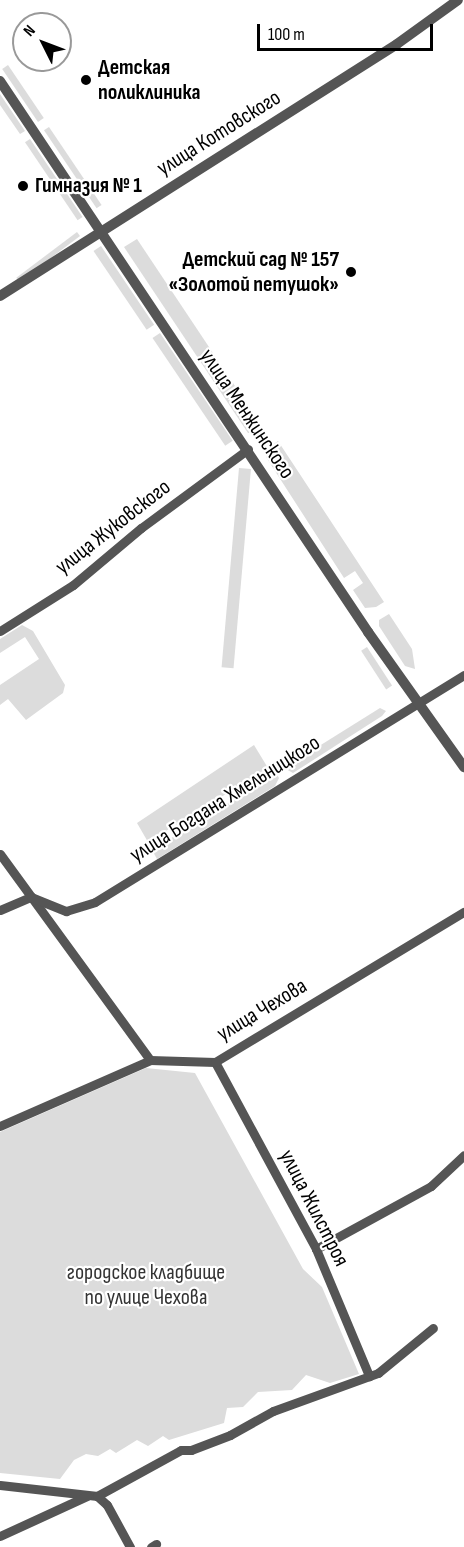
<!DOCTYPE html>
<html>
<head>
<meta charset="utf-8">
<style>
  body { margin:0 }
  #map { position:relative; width:464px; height:1547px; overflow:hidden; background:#fff; font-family:"Sofia Sans Condensed",sans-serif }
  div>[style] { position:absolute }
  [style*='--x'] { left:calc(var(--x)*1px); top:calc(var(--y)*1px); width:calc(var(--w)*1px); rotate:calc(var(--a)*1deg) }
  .green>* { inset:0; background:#dcdcdc; transform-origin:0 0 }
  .minor>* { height:9px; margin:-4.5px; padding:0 4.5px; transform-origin:4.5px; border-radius:4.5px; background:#555 }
  .tertiary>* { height:10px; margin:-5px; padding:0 5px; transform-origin:5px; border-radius:5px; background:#555 }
  .dots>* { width:16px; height:16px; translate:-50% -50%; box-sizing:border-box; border:3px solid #fff; border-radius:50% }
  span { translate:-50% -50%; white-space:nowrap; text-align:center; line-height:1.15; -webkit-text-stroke:4.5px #fff; paint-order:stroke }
  .poi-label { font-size:22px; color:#000; font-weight:700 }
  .left { translate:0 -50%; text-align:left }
  .right { translate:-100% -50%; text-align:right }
  .street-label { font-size:22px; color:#000 }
  .park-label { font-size:22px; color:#333 }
  .north { position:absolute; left:12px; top:12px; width:60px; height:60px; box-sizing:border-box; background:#fff; border:2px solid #999; border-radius:50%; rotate:312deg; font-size:16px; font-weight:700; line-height:24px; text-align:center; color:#000 }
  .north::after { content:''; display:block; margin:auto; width:21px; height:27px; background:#000; clip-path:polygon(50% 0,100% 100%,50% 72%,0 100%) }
  .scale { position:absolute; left:257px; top:24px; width:176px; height:27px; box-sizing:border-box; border:3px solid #000; border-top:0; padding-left:8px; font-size:18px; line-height:21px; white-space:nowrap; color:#000; -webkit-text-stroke:4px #fff; paint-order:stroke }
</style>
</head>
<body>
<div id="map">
  <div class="green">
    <i style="left:8px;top:65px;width:64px;height:7px;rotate:56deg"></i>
    <i style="clip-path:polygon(0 94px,25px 131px,20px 134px,0 105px)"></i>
    <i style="left:49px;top:127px;width:94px;height:6px;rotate:56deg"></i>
    <i style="left:30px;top:139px;width:94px;height:6px;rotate:56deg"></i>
    <i style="left:77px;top:232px;width:5px;height:76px;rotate:53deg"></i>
    <i style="clip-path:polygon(137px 239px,261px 425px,256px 433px,248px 433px,124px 247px)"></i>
    <i style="left:101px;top:246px;width:95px;height:9px;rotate:56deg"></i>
    <i style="left:160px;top:333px;width:130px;height:9px;rotate:56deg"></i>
    <i style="clip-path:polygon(278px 441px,384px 602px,376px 607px,365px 608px,353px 590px,363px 583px,355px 571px,344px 578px,266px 457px,268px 448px)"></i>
    <i style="left:239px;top:468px;width:12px;height:200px;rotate:5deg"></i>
    <i style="clip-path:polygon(389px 614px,412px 649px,415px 669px,405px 666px,379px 626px,379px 620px)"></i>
    <i style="clip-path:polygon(22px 625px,33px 631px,65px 685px,63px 693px,26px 720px,8px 699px,0 705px,0 685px,39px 659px,25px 637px,0 653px,0 639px)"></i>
    <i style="left:367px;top:647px;width:46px;height:7px;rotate:57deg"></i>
    <i style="clip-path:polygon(380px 708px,386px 711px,382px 716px,293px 773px,284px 768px)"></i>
    <i style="clip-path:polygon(254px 745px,268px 768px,148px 842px,137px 823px)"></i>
    <i style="clip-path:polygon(276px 773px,279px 778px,275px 786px,157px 859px,152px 850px)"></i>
    <i style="clip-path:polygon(146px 1068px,195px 1073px,303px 1269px,322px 1287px,359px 1374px,330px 1383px,306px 1375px,292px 1390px,258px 1392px,243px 1407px,227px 1408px,224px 1423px,169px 1440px,163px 1436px,148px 1446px,137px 1440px,116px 1453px,110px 1449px,98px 1456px,86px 1454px,74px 1460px,60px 1479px,0 1473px,0 1132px)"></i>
  </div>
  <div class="minor">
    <i style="--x:0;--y:631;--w:86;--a:-32.2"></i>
    <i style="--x:73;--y:585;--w:89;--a:-40"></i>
    <i style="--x:141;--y:528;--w:133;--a:-36.4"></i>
    <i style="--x:0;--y:854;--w:255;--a:53.9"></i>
    <i style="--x:0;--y:910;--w:34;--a:-23"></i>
    <i style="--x:31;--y:897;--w:38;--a:22"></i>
    <i style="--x:66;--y:911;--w:30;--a:-17"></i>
    <i style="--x:95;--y:902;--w:433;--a:-31.6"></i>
    <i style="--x:215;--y:1062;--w:213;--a:61.6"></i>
    <i style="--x:316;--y:1249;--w:138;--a:67.3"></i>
    <i style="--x:0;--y:1126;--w:164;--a:-23.7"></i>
    <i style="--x:150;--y:1060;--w:65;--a:1.8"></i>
    <i style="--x:215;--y:1062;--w:291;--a:-31.1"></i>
    <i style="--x:316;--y:1249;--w:131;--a:-28.7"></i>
    <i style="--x:431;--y:1186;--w:45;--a:-43.2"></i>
    <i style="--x:0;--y:1485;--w:98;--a:6.5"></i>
    <i style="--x:97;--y:1496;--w:13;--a:42"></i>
    <i style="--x:107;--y:1505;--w:48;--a:61.3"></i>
    <i style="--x:97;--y:1496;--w:96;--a:-28.7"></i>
    <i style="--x:181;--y:1450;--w:10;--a:0"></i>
    <i style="--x:191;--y:1450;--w:42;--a:-21"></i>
    <i style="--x:230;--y:1435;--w:49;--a:-29.2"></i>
    <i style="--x:273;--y:1411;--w:112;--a:-19.9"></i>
    <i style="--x:378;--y:1373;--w:71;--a:-39.3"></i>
    <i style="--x:0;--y:1536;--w:96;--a:-24.7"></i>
    <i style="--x:151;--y:1547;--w:6;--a:-31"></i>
  </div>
  <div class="tertiary">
    <i style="--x:0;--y:81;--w:663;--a:56.26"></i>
    <i style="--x:368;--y:632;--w:166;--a:54.6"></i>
    <i style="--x:0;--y:296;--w:470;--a:-32.4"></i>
    <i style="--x:397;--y:44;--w:75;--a:-35.8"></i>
  </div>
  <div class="dots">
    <i style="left:86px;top:80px;background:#000"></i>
    <i style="left:23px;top:186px;background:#000"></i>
    <i style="left:351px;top:272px;background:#000"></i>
  </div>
  <div class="poi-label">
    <span class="left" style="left:98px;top:80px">Детская<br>поликлиника</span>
    <span class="left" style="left:35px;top:186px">Гимназия № 1</span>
    <span class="right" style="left:339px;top:272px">Детский сад № 157<br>«Золотой петушок»</span>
  </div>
  <div class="street-label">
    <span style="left:219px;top:133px;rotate:-32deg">улица Котовского</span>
    <span style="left:247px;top:414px;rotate:56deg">улица Менжинского</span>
    <span style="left:113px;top:527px;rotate:-38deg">улица Жуковского</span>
    <span style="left:225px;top:799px;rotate:-32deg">улица Богдана Хмельницкого</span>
    <span style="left:262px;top:1010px;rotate:-31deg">улица Чехова</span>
    <span style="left:314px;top:1208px;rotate:63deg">улица Жилстроя</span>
  </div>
  <div class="park-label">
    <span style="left:146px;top:1285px">городское кладбище<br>по улице Чехова</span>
  </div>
  <div class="north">N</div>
  <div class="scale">100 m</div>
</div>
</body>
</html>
